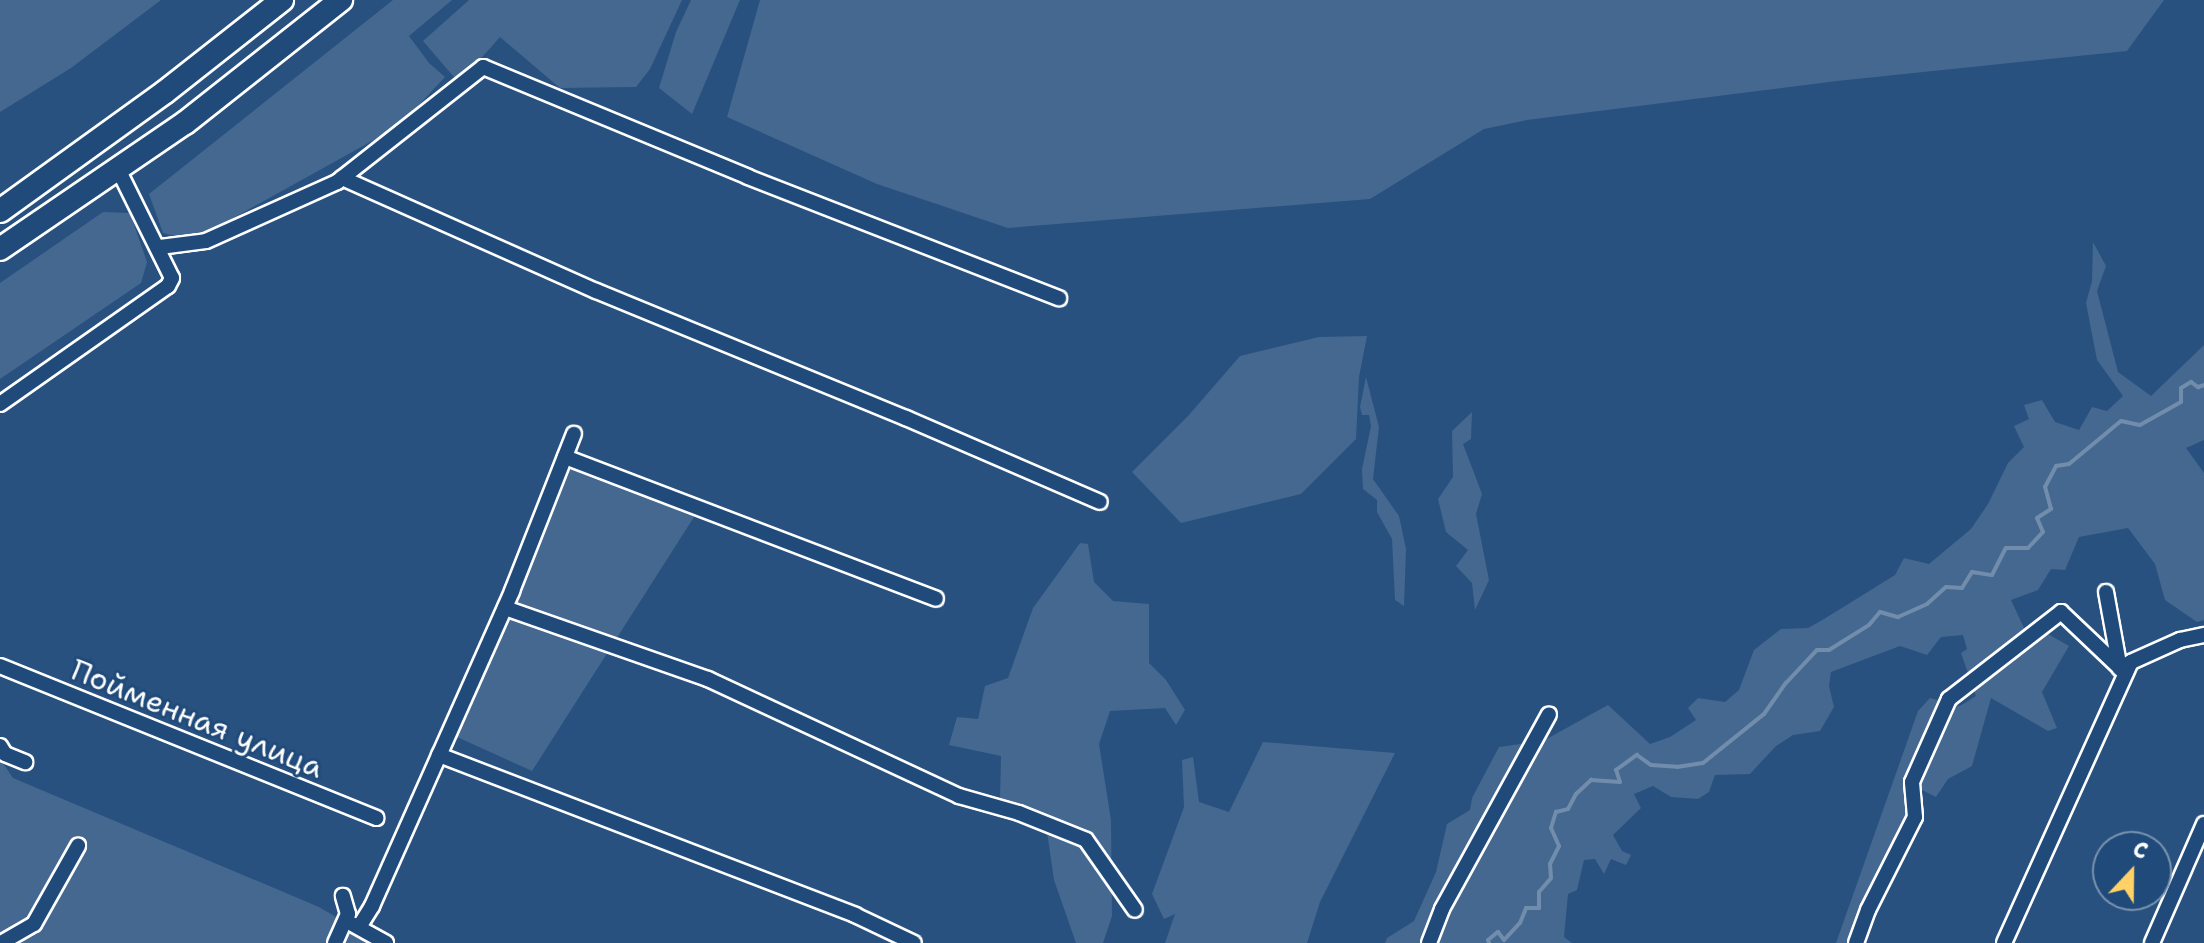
<!DOCTYPE html>
<html>
<head>
<meta charset="utf-8">
<style>
  body { margin:0 }
  #map { position:relative; width:2204px; height:943px; overflow:hidden; background:#28517f; font-family:"Shantell Sans",sans-serif }
  div>[style] { position:absolute }
  [style*='--x'] { left:calc(var(--x)*1px); top:calc(var(--y)*1px); width:calc(var(--w)*1px); rotate:calc(var(--a)*1deg) }
  .green>* { inset:0; background:#446890 }
  .stream>* { height:4px; margin:-2px; padding:0 2px; transform-origin:2px; border-radius:2px; background:#718dab }
  .roads { filter:drop-shadow(2px 0 #fff) drop-shadow(-2px 0 #fff) drop-shadow(0 2px #fff) drop-shadow(0 -2px #fff) }
  .minor>* { height:14px; margin:-7px; padding:0 7px; transform-origin:7px; border-radius:7px; background:#1f4a7a }
  .trunk>* { height:22px; margin:-11px; padding:0 11px; transform-origin:11px; border-radius:11px; background:#1f4a7a }
  span { translate:-50% -50%; white-space:nowrap; text-align:center; line-height:1.15; -webkit-text-stroke:6px #1f4a7a; paint-order:stroke }
  .street-label { font-size:30px; color:#fff }
  .north { position:absolute; left:2092px; top:831px; width:80px; height:80px; box-sizing:border-box; background:#1f4a7a; border:2px solid #7992af; border-radius:50%; rotate:22deg; font-size:22px; font-weight:700; line-height:32px; text-align:center; color:#fff }
  .north::after { content:''; display:block; margin:auto; width:28px; height:36px; background:#ffd166; clip-path:polygon(50% 0,100% 100%,50% 72%,0 100%) }
</style>
</head>
<body>
<div id="map">
  <div class="green">
    <i style="clip-path:polygon(0 0,161px 0,71px 68px,0 112px)"></i>
    <i style="clip-path:polygon(393px 0,452px 0,409px 36px,429px 63px,445px 77px,399px 126px,208px 232px,175px 236px,163px 233px,149px 194px)"></i>
    <i style="clip-path:polygon(469px 0,682px 0,650px 69px,636px 87px,560px 88px,500px 37px,459px 83px,423px 41px)"></i>
    <i style="clip-path:polygon(691px 0,740px 0,692px 114px,659px 88px,676px 32px)"></i>
    <i style="clip-path:polygon(760px 0,2164px 0,2127px 51px,1837px 81px,1527px 120px,1484px 129px,1370px 199px,1008px 228px,877px 184px,727px 117px)"></i>
    <i style="clip-path:polygon(103px 212px,130px 213px,147px 262px,141px 283px,0 379px,0 283px)"></i>
    <i style="clip-path:polygon(2093px 242px,2106px 266px,2097px 291px,2118px 372px,2151px 396px,2204px 345px,2204px 440px,2186px 448px,2204px 473px,2204px 620px,2197px 622px,2165px 600px,2155px 564px,2128px 528px,2079px 537px,2065px 570px,2051px 569px,2038px 590px,2011px 600px,2031px 643px,2048px 634px,2069px 646px,2042px 692px,2057px 728px,2048px 731px,1991px 698px,1972px 766px,1948px 779px,1936px 797px,1916px 787px,1915px 817px,1862px 930px,1848px 943px,1836px 943px,1918px 711px,1930px 698px,1960px 706px,1976px 696px,1961px 653px,1967px 649px,1963px 635px,1941px 637px,1927px 655px,1900px 646px,1831px 672px,1829px 686px,1834px 707px,1820px 731px,1793px 735px,1776px 746px,1750px 774px,1715px 775px,1709px 792px,1698px 799px,1671px 797px,1653px 786px,1634px 794px,1641px 808px,1613px 835px,1622px 851px,1631px 855px,1626px 865px,1611px 859px,1604px 874px,1595px 859px,1584px 860px,1577px 890px,1568px 894px,1564px 937px,1572px 943px,1385px 943px,1387px 938px,1414px 921px,1436px 872px,1447px 824px,1470px 810px,1472px 798px,1499px 747px,1543px 741px,1608px 705px,1650px 744px,1670px 737px,1696px 720px,1688px 708px,1698px 698px,1725px 702px,1739px 690px,1754px 650px,1781px 629px,1808px 628px,1824px 619px,1895px 575px,1904px 558px,1929px 564px,1971px 529px,1988px 504px,2008px 463px,2024px 447px,2014px 426px,2029px 419px,2024px 405px,2042px 400px,2055px 422px,2079px 430px,2092px 407px,2107px 411px,2123px 396px,2097px 360px,2086px 303px,2092px 281px)"></i>
    <i style="clip-path:polygon(1367px 336px,1359px 377px,1356px 439px,1301px 494px,1181px 523px,1132px 472px,1188px 416px,1240px 356px,1319px 337px)"></i>
    <i style="clip-path:polygon(1366px 377px,1379px 427px,1373px 479px,1399px 516px,1406px 549px,1404px 606px,1395px 600px,1392px 539px,1377px 512px,1377px 500px,1363px 489px,1362px 469px,1371px 426px,1369px 415px,1362px 415px,1360px 407px)"></i>
    <i style="clip-path:polygon(1472px 412px,1471px 439px,1463px 444px,1482px 494px,1476px 514px,1489px 580px,1475px 610px,1472px 583px,1456px 566px,1468px 550px,1446px 532px,1438px 499px,1453px 477px,1452px 431px)"></i>
    <i style="clip-path:polygon(572px 466px,694px 517px,532px 771px,457px 737px)"></i>
    <i style="clip-path:polygon(1080px 543px,1088px 544px,1094px 582px,1113px 601px,1149px 604px,1149px 663px,1166px 680px,1185px 710px,1176px 725px,1165px 708px,1110px 711px,1099px 744px,1111px 820px,1112px 916px,1103px 943px,1076px 943px,1054px 880px,1046px 825px,1000px 799px,1001px 756px,949px 745px,957px 717px,978px 719px,985px 686px,1008px 678px,1033px 608px)"></i>
    <i style="clip-path:polygon(1263px 742px,1395px 753px,1320px 902px,1307px 943px,1165px 943px,1175px 914px,1164px 919px,1152px 894px,1184px 807px,1182px 760px,1193px 757px,1199px 802px,1229px 812px)"></i>
    <i style="clip-path:polygon(0 759px,13px 778px,319px 907px,380px 943px,0 943px)"></i>
  </div>
  <div class="stream">
    <i style="--x:1489;--y:943;--w:3;--a:-108"></i>
    <i style="--x:1488;--y:940;--w:13;--a:-39"></i>
    <i style="--x:1498;--y:932;--w:10;--a:53"></i>
    <i style="--x:1504;--y:940;--w:23;--a:-47"></i>
    <i style="--x:1520;--y:923;--w:16;--a:-68"></i>
    <i style="--x:1526;--y:908;--w:13;--a:0"></i>
    <i style="--x:1539;--y:908;--w:16;--a:-90"></i>
    <i style="--x:1539;--y:892;--w:18;--a:-49"></i>
    <i style="--x:1551;--y:878;--w:14;--a:-94"></i>
    <i style="--x:1550;--y:864;--w:20;--a:-63"></i>
    <i style="--x:1559;--y:846;--w:20;--a:-114"></i>
    <i style="--x:1551;--y:828;--w:17;--a:-73"></i>
    <i style="--x:1556;--y:812;--w:12;--a:-14"></i>
    <i style="--x:1568;--y:809;--w:17;--a:-62"></i>
    <i style="--x:1576;--y:794;--w:21;--a:-43"></i>
    <i style="--x:1591;--y:780;--w:29;--a:4"></i>
    <i style="--x:1620;--y:782;--w:13;--a:-108"></i>
    <i style="--x:1616;--y:770;--w:26;--a:-36"></i>
    <i style="--x:1637;--y:755;--w:17;--a:36"></i>
    <i style="--x:1651;--y:765;--w:26;--a:4"></i>
    <i style="--x:1677;--y:767;--w:26;--a:-9"></i>
    <i style="--x:1703;--y:763;--w:78;--a:-38.8"></i>
    <i style="--x:1764;--y:714;--w:38;--a:-55"></i>
    <i style="--x:1786;--y:683;--w:45;--a:-46.8"></i>
    <i style="--x:1817;--y:650;--w:12;--a:0"></i>
    <i style="--x:1829;--y:650;--w:47;--a:-32"></i>
    <i style="--x:1869;--y:625;--w:17;--a:-50"></i>
    <i style="--x:1880;--y:612;--w:19;--a:16"></i>
    <i style="--x:1898;--y:617;--w:32;--a:-24"></i>
    <i style="--x:1927;--y:604;--w:25;--a:-42"></i>
    <i style="--x:1946;--y:587;--w:16;--a:4"></i>
    <i style="--x:1962;--y:588;--w:19;--a:-58"></i>
    <i style="--x:1972;--y:572;--w:20;--a:9"></i>
    <i style="--x:1992;--y:575;--w:30;--a:-63"></i>
    <i style="--x:2006;--y:548;--w:22;--a:0"></i>
    <i style="--x:2028;--y:548;--w:22;--a:-47"></i>
    <i style="--x:2043;--y:532;--w:15;--a:-113"></i>
    <i style="--x:2037;--y:518;--w:17;--a:-33"></i>
    <i style="--x:2051;--y:509;--w:23;--a:-105"></i>
    <i style="--x:2045;--y:487;--w:24;--a:-62"></i>
    <i style="--x:2056;--y:466;--w:13;--a:-9"></i>
    <i style="--x:2069;--y:464;--w:67;--a:-39.6"></i>
    <i style="--x:2121;--y:421;--w:19;--a:12"></i>
    <i style="--x:2140;--y:425;--w:47;--a:-29.3"></i>
    <i style="--x:2181;--y:402;--w:14;--a:-90"></i>
    <i style="--x:2181;--y:388;--w:12;--a:-31"></i>
    <i style="--x:2191;--y:382;--w:9;--a:36"></i>
    <i style="--x:2198;--y:387;--w:6;--a:-18"></i>
  </div>
  <div class="roads">
    <div class="minor">
      <i style="--x:342;--y:178;--w:278;--a:24"></i>
      <i style="--x:596;--y:291;--w:335;--a:22.3"></i>
      <i style="--x:906;--y:418;--w:211;--a:23.4"></i>
      <i style="--x:160;--y:247;--w:46;--a:-7.4"></i>
      <i style="--x:206;--y:241;--w:144;--a:-24.2"></i>
      <i style="--x:337;--y:182;--w:186;--a:-38.2"></i>
      <i style="--x:483;--y:67;--w:287;--a:22.5"></i>
      <i style="--x:748;--y:177;--w:334;--a:21.3"></i>
      <i style="--x:0;--y:404;--w:205;--a:-35.1"></i>
      <i style="--x:168;--y:286;--w:9;--a:-63"></i>
      <i style="--x:172;--y:278;--w:122;--a:-116.4"></i>
      <i style="--x:565;--y:457;--w:397;--a:20.9"></i>
      <i style="--x:2106;--y:592;--w:78;--a:79.7"></i>
      <i style="--x:505;--y:608;--w:215;--a:19.3"></i>
      <i style="--x:708;--y:679;--w:277;--a:25"></i>
      <i style="--x:959;--y:796;--w:62;--a:15.8"></i>
      <i style="--x:1019;--y:813;--w:72;--a:21.9"></i>
      <i style="--x:1086;--y:840;--w:85;--a:55"></i>
      <i style="--x:0;--y:666;--w:406;--a:22"></i>
      <i style="--x:0;--y:746;--w:9;--a:58"></i>
      <i style="--x:5;--y:754;--w:22;--a:22"></i>
      <i style="--x:439;--y:755;--w:446;--a:21"></i>
      <i style="--x:855;--y:915;--w:65;--a:25.4"></i>
      <i style="--x:352;--y:924;--w:39;--a:29"></i>
      <i style="--x:359;--y:927;--w:25;--a:-58"></i>
      <i style="--x:372;--y:906;--w:345;--a:-66"></i>
      <i style="--x:512;--y:591;--w:169;--a:-68.5"></i>
      <i style="--x:1;--y:943;--w:38;--a:-30"></i>
      <i style="--x:34;--y:924;--w:90;--a:-60.6"></i>
      <i style="--x:335;--y:943;--w:32;--a:-66"></i>
      <i style="--x:348;--y:914;--w:19;--a:-106"></i>
      <i style="--x:1429;--y:943;--w:36;--a:-69"></i>
      <i style="--x:1442;--y:909;--w:222;--a:-61.2"></i>
      <i style="--x:1856;--y:943;--w:35;--a:-70"></i>
      <i style="--x:1868;--y:910;--w:104;--a:-63.2"></i>
      <i style="--x:1915;--y:817;--w:35;--a:-95"></i>
      <i style="--x:1912;--y:782;--w:91;--a:-66"></i>
      <i style="--x:1949;--y:699;--w:142;--a:-37.8"></i>
      <i style="--x:2061;--y:612;--w:83;--a:43.5"></i>
      <i style="--x:2121;--y:669;--w:12;--a:-35"></i>
      <i style="--x:2004;--y:943;--w:308;--a:-65.7"></i>
      <i style="--x:2131;--y:662;--w:54;--a:-24.2"></i>
      <i style="--x:2180;--y:640;--w:25;--a:-12"></i>
      <i style="--x:2152;--y:943;--w:130;--a:-66.4"></i>
    </div>
    <div class="trunk">
      <i style="--x:0;--y:211;--w:203;--a:-35.8"></i>
      <i style="--x:165;--y:92;--w:149;--a:-38.2"></i>
      <i style="--x:0;--y:249;--w:224;--a:-34.3"></i>
      <i style="--x:185;--y:123;--w:199;--a:-38.3"></i>
    </div>
  </div>
  <div class="street-label">
    <span style="left:197px;top:719px;rotate:22deg">Пойменная улица</span>
  </div>
  <div class="north">С</div>
</div>
</body>
</html>
